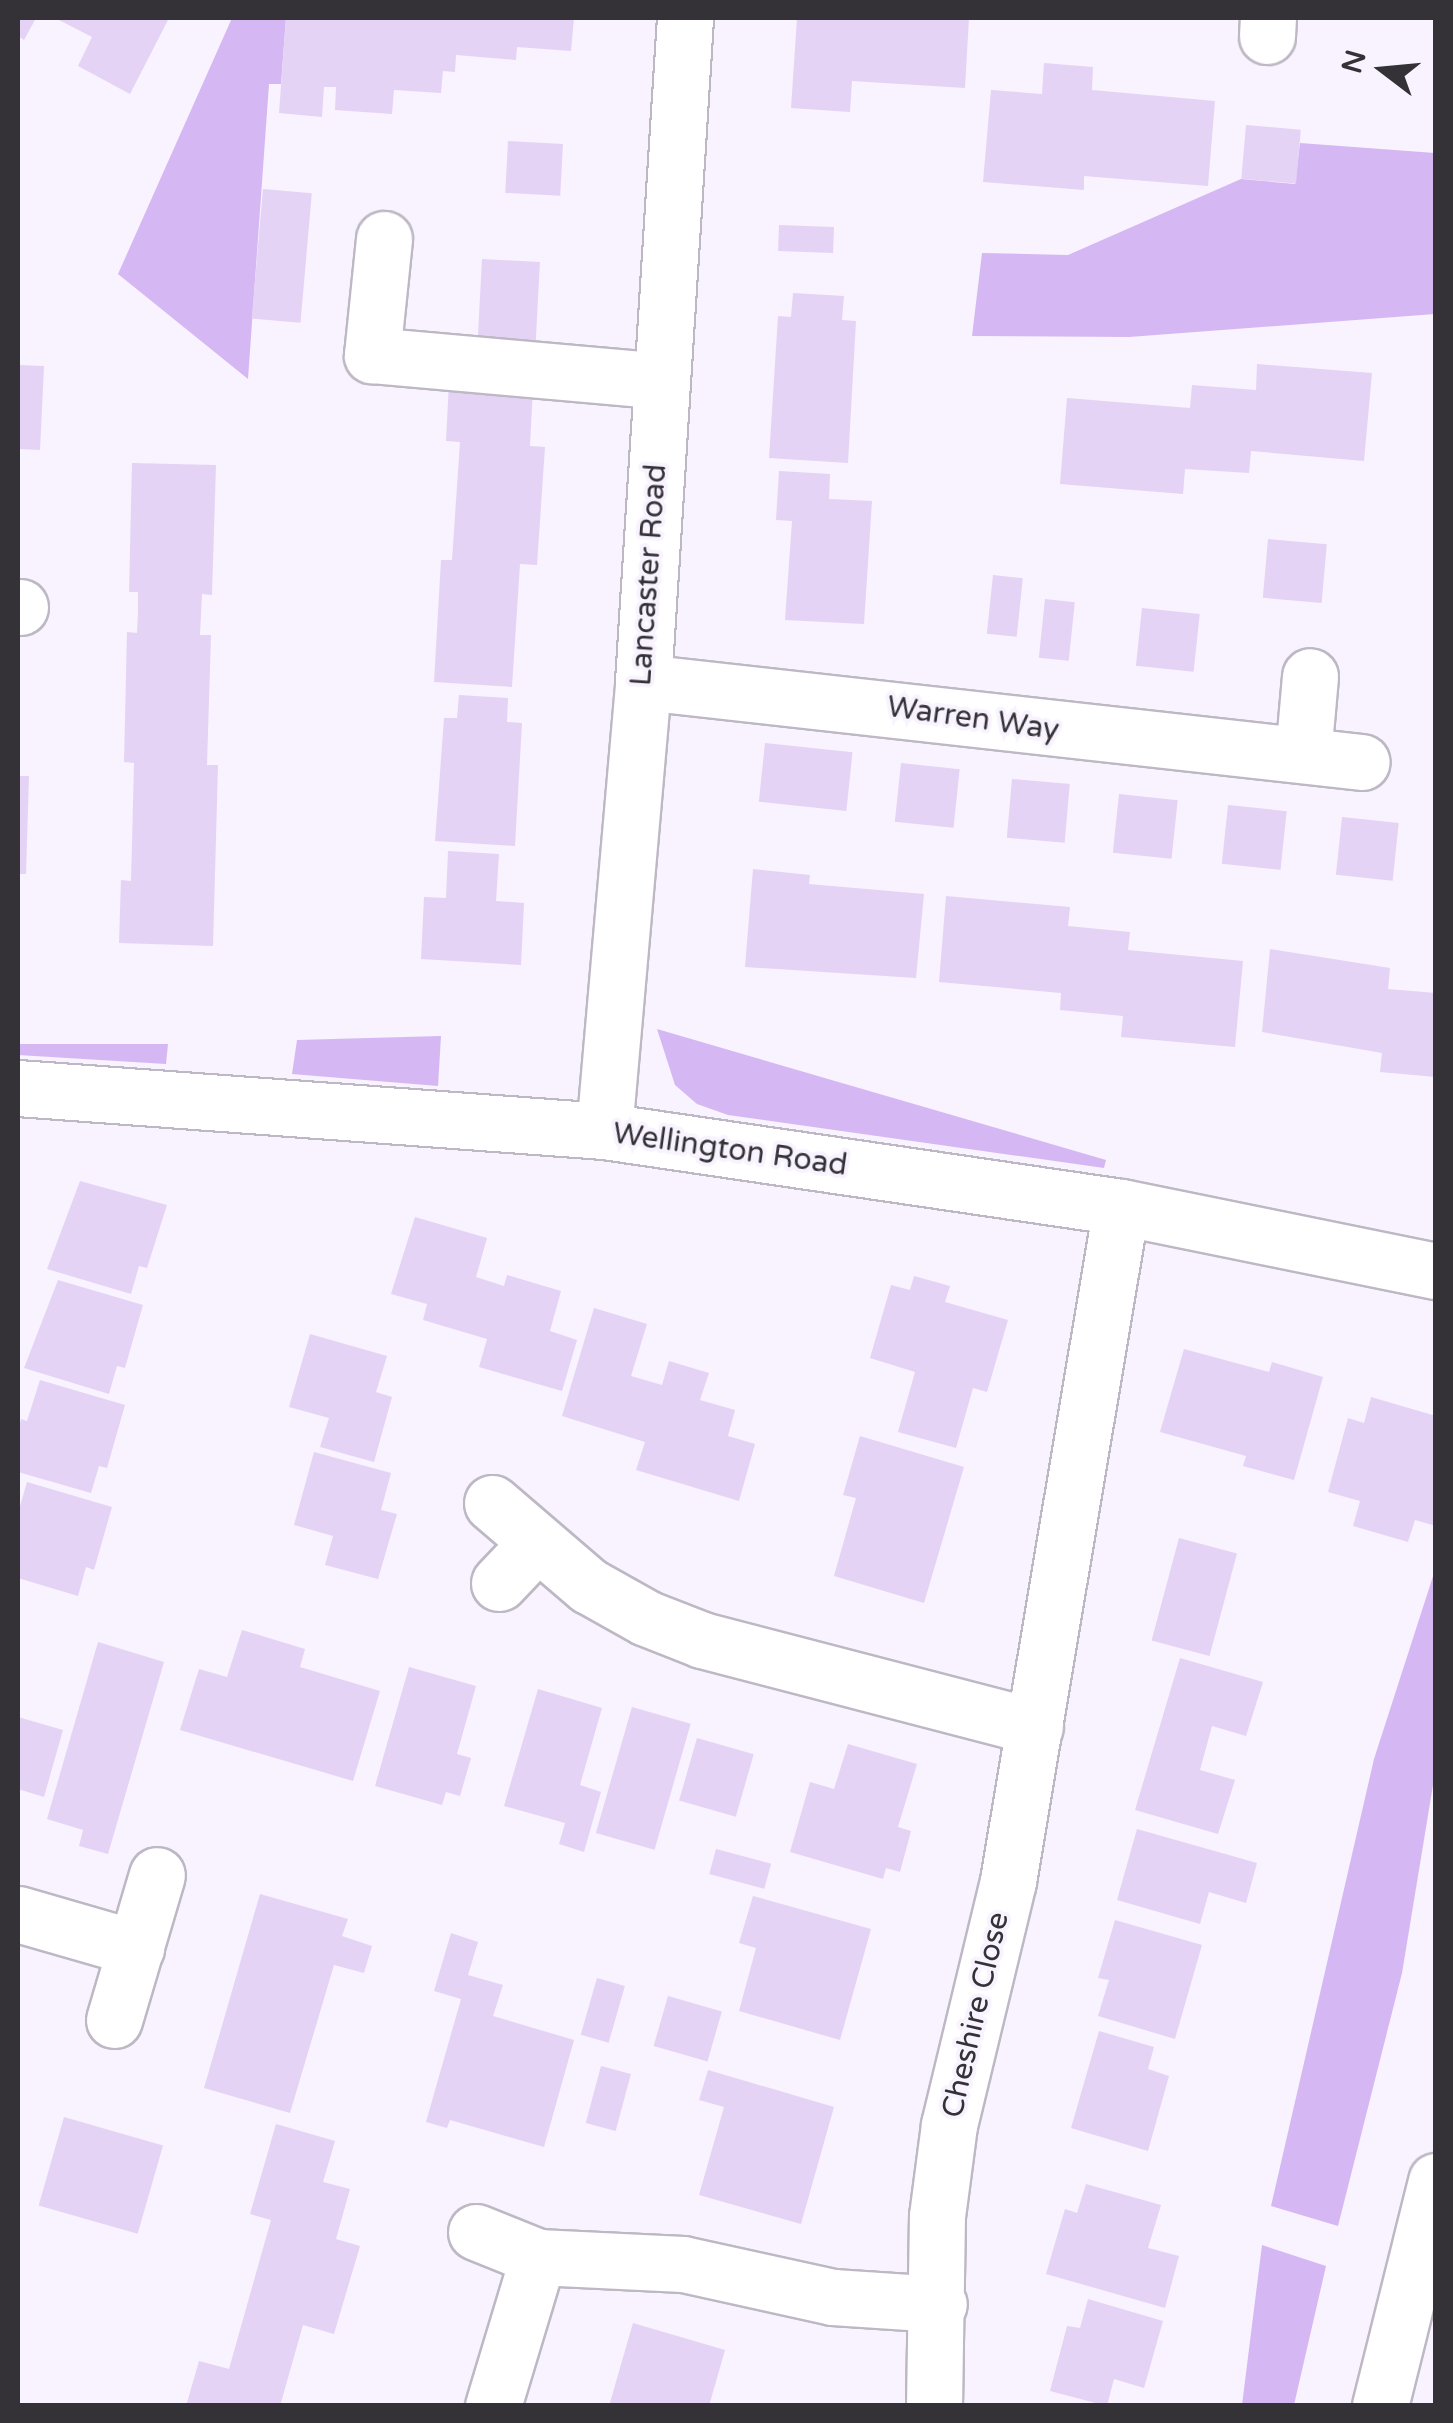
<!DOCTYPE html>
<html>
<head>
<meta charset="utf-8">
<style>
  body { margin:0 }
  #map { position:relative; width:1453px; height:2423px; overflow:hidden; background:#f8f3fe; font-family:"Varela Round",sans-serif }
  div>[style] { position:absolute }
  [style*='--x'] { left:calc(var(--x)*1px); top:calc(var(--y)*1px); width:calc(var(--w)*1px); rotate:calc(var(--a)*1deg) }
  .green>* { inset:0; background:#d5b8f3 }
  .building>* { inset:0; background:#e4d3f5; transform-origin:0 0 }
  .roads { filter:drop-shadow(2px 0 #beb8c5) drop-shadow(-2px 0 #beb8c5) drop-shadow(0 2px #beb8c5) drop-shadow(0 -2px #beb8c5) }
  .minor>* { height:55px; margin:-27.5px; padding:0 27.5px; transform-origin:27.5px; border-radius:27.5px; background:#fff }
  span { translate:-50% -50%; white-space:nowrap; text-align:center; line-height:1.15; -webkit-text-stroke:8px #f8f3fe; paint-order:stroke }
  .street-label { font-size:30px; color:#343237 }
  .frame { position:absolute; inset:0; border:20px solid #343237; pointer-events:none }
  .north { position:absolute; left:1333px; top:20px; width:100px; height:100px; -webkit-text-stroke:8px #f8f3fe; paint-order:stroke; rotate:286deg; font-size:28px; font-weight:700; line-height:40px; text-align:center; color:#343237 }
  .north::after { content:''; display:block; margin:auto; width:35px; height:45px; background:#343237; clip-path:polygon(50% 0,100% 100%,50% 72%,0 100%) }
</style>
</head>
<body>
<div id="map">
  <div class="green">
    <i style="clip-path:polygon(232px 18px,286px 18px,281px 84px,269px 84px,248px 379px,118px 274px)"></i>
    <i style="clip-path:polygon(1300px 143px,1435px 153px,1435px 314px,1129px 337px,972px 336px,982px 253px,1068px 255px,1241px 179px,1295px 184px)"></i>
    <i style="clip-path:polygon(657px 1029px,1106px 1160px,1104px 1168px,728px 1115px,697px 1104px,675px 1085px)"></i>
    <i style="clip-path:polygon(441px 1036px,438px 1086px,292px 1074px,297px 1040px)"></i>
    <i style="clip-path:polygon(18px 1044px,168px 1044px,166px 1064px,18px 1055px)"></i>
    <i style="clip-path:polygon(1435px 1570px,1435px 1773px,1402px 1973px,1338px 2226px,1271px 2206px,1374px 1759px)"></i>
    <i style="clip-path:polygon(1262px 2245px,1326px 2266px,1294px 2405px,1242px 2405px)"></i>
  </div>
  <div class="building">
    <i style="clip-path:polygon(18px 18px,36px 18px,24px 40px,18px 36px)"></i>
    <i style="clip-path:polygon(55px 18px,169px 18px,130px 94px,78px 66px,92px 37px)"></i>
    <i style="clip-path:polygon(286px 18px,574px 18px,571px 51px,517px 47px,516px 60px,456px 55px,455px 72px,443px 71px,441px 93px,394px 90px,392px 114px,335px 110px,336px 87px,324px 87px,322px 117px,279px 113px)"></i>
    <i style="clip-path:polygon(797px 18px,969px 18px,965px 88px,852px 81px,850px 112px,791px 108px)"></i>
    <i style="clip-path:polygon(1044px 63px,1093px 67px,1092px 90px,1215px 101px,1208px 186px,1084px 176px,1084px 190px,983px 182px,991px 90px,1042px 94px)"></i>
    <i style="left:1246px;top:125px;width:55px;height:54px;rotate:5deg"></i>
    <i style="left:508px;top:141px;width:55px;height:52px;rotate:3deg"></i>
    <i style="left:263px;top:189px;width:49px;height:130px;rotate:5deg"></i>
    <i style="left:779px;top:225px;width:55px;height:26px;rotate:2deg"></i>
    <i style="left:482px;top:259px;width:58px;height:79px;rotate:3deg"></i>
    <i style="clip-path:polygon(793px 293px,844px 296px,842px 320px,856px 321px,848px 463px,769px 458px,778px 316px,791px 317px)"></i>
    <i style="clip-path:polygon(1257px 364px,1372px 373px,1364px 461px,1251px 451px,1249px 473px,1185px 469px,1183px 494px,1060px 484px,1067px 398px,1190px 408px,1192px 385px,1256px 390px)"></i>
    <i style="clip-path:polygon(18px 365px,44px 366px,40px 450px,18px 449px)"></i>
    <i style="clip-path:polygon(449px 382px,533px 387px,530px 446px,545px 447px,537px 565px,520px 564px,512px 687px,434px 682px,441px 560px,452px 560px,460px 442px,446px 441px)"></i>
    <i style="clip-path:polygon(132px 463px,216px 465px,212px 595px,202px 594px,200px 635px,211px 635px,207px 765px,218px 765px,213px 946px,119px 943px,121px 880px,131px 881px,134px 763px,124px 762px,127px 632px,137px 633px,138px 612px,138px 592px,129px 592px)"></i>
    <i style="clip-path:polygon(779px 471px,830px 474px,829px 499px,872px 501px,864px 624px,785px 620px,792px 521px,776px 520px)"></i>
    <i style="left:1268px;top:539px;width:59px;height:59px;rotate:5deg"></i>
    <i style="left:993px;top:575px;width:30px;height:59px;rotate:6deg"></i>
    <i style="left:1045px;top:599px;width:30px;height:59px;rotate:6deg"></i>
    <i style="left:1142px;top:608px;width:58px;height:58px;rotate:6deg"></i>
    <i style="clip-path:polygon(459px 695px,508px 698px,507px 722px,522px 723px,515px 846px,435px 841px,444px 718px,457px 718px)"></i>
    <i style="left:765px;top:743px;width:88px;height:59px;rotate:6deg"></i>
    <i style="left:901px;top:763px;width:59px;height:59px;rotate:6deg"></i>
    <i style="clip-path:polygon(18px 776px,29px 776px,26px 874px,18px 874px)"></i>
    <i style="left:1012px;top:779px;width:58px;height:59px;rotate:5deg"></i>
    <i style="left:1119px;top:794px;width:59px;height:59px;rotate:6deg"></i>
    <i style="left:1228px;top:805px;width:59px;height:59px;rotate:6deg"></i>
    <i style="left:1342px;top:817px;width:57px;height:58px;rotate:6deg"></i>
    <i style="clip-path:polygon(448px 851px,499px 854px,496px 901px,524px 903px,521px 965px,421px 959px,424px 897px,446px 898px)"></i>
    <i style="clip-path:polygon(753px 869px,810px 875px,809px 884px,924px 894px,916px 978px,745px 967px)"></i>
    <i style="clip-path:polygon(946px 896px,1070px 907px,1068px 926px,1130px 932px,1128px 950px,1243px 961px,1235px 1047px,1121px 1037px,1123px 1016px,1060px 1010px,1061px 993px,939px 982px)"></i>
    <i style="clip-path:polygon(1270px 949px,1390px 968px,1388px 989px,1436px 993px,1436px 1077px,1380px 1072px,1382px 1053px,1262px 1032px)"></i>
    <i style="clip-path:polygon(80px 1181px,167px 1205px,147px 1268px,139px 1266px,131px 1294px,47px 1269px)"></i>
    <i style="clip-path:polygon(415px 1217px,487px 1238px,476px 1277px,504px 1286px,507px 1275px,561px 1291px,550px 1331px,577px 1340px,562px 1391px,479px 1367px,487px 1339px,423px 1320px,427px 1304px,391px 1294px)"></i>
    <i style="clip-path:polygon(914px 1276px,950px 1286px,945px 1302px,1008px 1320px,987px 1392px,973px 1388px,956px 1448px,898px 1432px,915px 1372px,870px 1358px,891px 1285px,910px 1290px)"></i>
    <i style="clip-path:polygon(58px 1280px,143px 1305px,125px 1368px,117px 1366px,109px 1394px,24px 1368px)"></i>
    <i style="clip-path:polygon(594px 1308px,647px 1324px,631px 1376px,662px 1385px,669px 1361px,709px 1373px,700px 1400px,735px 1410px,728px 1436px,755px 1444px,739px 1501px,636px 1470px,645px 1442px,562px 1416px)"></i>
    <i style="clip-path:polygon(310px 1334px,387px 1356px,376px 1392px,392px 1397px,374px 1462px,320px 1447px,329px 1418px,289px 1407px)"></i>
    <i style="clip-path:polygon(1184px 1349px,1269px 1372px,1272px 1362px,1323px 1377px,1294px 1480px,1243px 1466px,1246px 1456px,1160px 1432px)"></i>
    <i style="clip-path:polygon(40px 1380px,125px 1405px,107px 1468px,99px 1466px,91px 1493px,18px 1472px,18px 1430px,21px 1419px,27px 1421px)"></i>
    <i style="clip-path:polygon(1371px 1397px,1436px 1416px,1436px 1526px,1415px 1520px,1408px 1542px,1353px 1526px,1360px 1501px,1328px 1492px,1348px 1418px,1364px 1423px)"></i>
    <i style="clip-path:polygon(860px 1436px,964px 1467px,924px 1603px,834px 1576px,856px 1498px,843px 1495px)"></i>
    <i style="clip-path:polygon(314px 1452px,391px 1473px,381px 1510px,397px 1514px,378px 1579px,325px 1565px,333px 1536px,294px 1525px)"></i>
    <i style="clip-path:polygon(27px 1482px,112px 1507px,94px 1570px,86px 1567px,78px 1596px,18px 1578px,18px 1513px)"></i>
    <i style="left:1179px;top:1538px;width:60px;height:106px;rotate:15deg"></i>
    <i style="clip-path:polygon(242px 1630px,305px 1649px,300px 1667px,380px 1691px,353px 1781px,180px 1730px,199px 1669px,227px 1677px)"></i>
    <i style="clip-path:polygon(98px 1642px,164px 1662px,108px 1854px,79px 1846px,83px 1830px,47px 1819px)"></i>
    <i style="clip-path:polygon(1180px 1658px,1263px 1682px,1246px 1736px,1212px 1726px,1200px 1770px,1235px 1780px,1218px 1834px,1135px 1810px)"></i>
    <i style="clip-path:polygon(409px 1667px,476px 1686px,457px 1754px,471px 1758px,460px 1796px,446px 1792px,442px 1805px,375px 1786px)"></i>
    <i style="clip-path:polygon(538px 1689px,602px 1708px,580px 1785px,601px 1792px,584px 1852px,559px 1844px,565px 1823px,504px 1806px)"></i>
    <i style="left:632px;top:1707px;width:61px;height:131px;rotate:16deg"></i>
    <i style="clip-path:polygon(18px 1717px,63px 1730px,44px 1797px,18px 1789px)"></i>
    <i style="left:697px;top:1738px;width:59px;height:65px;rotate:16deg"></i>
    <i style="clip-path:polygon(848px 1744px,917px 1764px,898px 1827px,911px 1831px,900px 1872px,886px 1868px,883px 1879px,790px 1852px,810px 1782px,834px 1789px)"></i>
    <i style="clip-path:polygon(1137px 1829px,1257px 1863px,1246px 1903px,1209px 1892px,1200px 1924px,1117px 1900px)"></i>
    <i style="left:716px;top:1849px;width:57px;height:26px;rotate:15deg"></i>
    <i style="clip-path:polygon(260px 1894px,348px 1919px,342px 1936px,372px 1946px,364px 1973px,334px 1965px,290px 2113px,204px 2088px)"></i>
    <i style="clip-path:polygon(753px 1896px,871px 1929px,840px 2040px,739px 2011px,756px 1948px,739px 1943px)"></i>
    <i style="clip-path:polygon(1115px 1920px,1202px 1945px,1175px 2039px,1098px 2016px,1109px 1980px,1098px 1978px)"></i>
    <i style="clip-path:polygon(451px 1933px,478px 1942px,468px 1975px,503px 1985px,493px 2016px,574px 2040px,544px 2147px,450px 2120px,447px 2128px,426px 2122px,461px 1999px,434px 1991px)"></i>
    <i style="left:597px;top:1978px;width:29px;height:59px;rotate:16deg"></i>
    <i style="left:668px;top:1996px;width:56px;height:52px;rotate:16deg"></i>
    <i style="clip-path:polygon(1099px 2031px,1154px 2047px,1148px 2069px,1169px 2076px,1148px 2151px,1071px 2128px)"></i>
    <i style="left:601px;top:2066px;width:31px;height:59px;rotate:15deg"></i>
    <i style="clip-path:polygon(708px 2070px,834px 2107px,801px 2224px,699px 2195px,724px 2107px,699px 2100px)"></i>
    <i style="left:64px;top:2117px;width:103px;height:92px;rotate:16deg"></i>
    <i style="clip-path:polygon(276px 2124px,335px 2141px,323px 2182px,350px 2189px,336px 2239px,360px 2246px,334px 2334px,303px 2325px,280px 2406px,186px 2406px,199px 2361px,229px 2369px,271px 2220px,250px 2214px)"></i>
    <i style="clip-path:polygon(1086px 2184px,1161px 2205px,1148px 2248px,1179px 2256px,1165px 2308px,1046px 2274px,1065px 2209px,1077px 2213px)"></i>
    <i style="clip-path:polygon(1088px 2299px,1163px 2321px,1144px 2388px,1114px 2379px,1107px 2406px,1050px 2391px,1067px 2326px,1080px 2328px)"></i>
    <i style="clip-path:polygon(633px 2323px,725px 2350px,709px 2406px,609px 2406px)"></i>
  </div>
  <div class="roads">
    <div class="minor">
      <i style="--x:1267;--y:36;--w:18;--a:-87"></i>
      <i style="--x:384;--y:239;--w:117;--a:95.9"></i>
      <i style="--x:372;--y:355;--w:290;--a:5.1"></i>
      <i style="--x:18;--y:607;--w:2;--a:0"></i>
      <i style="--x:643;--y:682;--w:723;--a:6.35"></i>
      <i style="--x:1303;--y:755;--w:79;--a:-84.9"></i>
      <i style="--x:18;--y:1088;--w:588;--a:4.2"></i>
      <i style="--x:604;--y:1131;--w:523;--a:8.36"></i>
      <i style="--x:1121;--y:1207;--w:321;--a:11.5"></i>
      <i style="--x:604;--y:1131;--w:451;--a:-85"></i>
      <i style="--x:643;--y:682;--w:665;--a:-86.38"></i>
      <i style="--x:492;--y:1503;--w:128;--a:40.6"></i>
      <i style="--x:589;--y:1586;--w:65;--a:29.3"></i>
      <i style="--x:646;--y:1618;--w:60;--a:21.4"></i>
      <i style="--x:702;--y:1640;--w:344;--a:14.6"></i>
      <i style="--x:499;--y:1583;--w:52;--a:-46.5"></i>
      <i style="--x:18;--y:1914;--w:123;--a:16.1"></i>
      <i style="--x:114;--y:2020;--w:151;--a:-73.5"></i>
      <i style="--x:476;--y:2232;--w:67;--a:22"></i>
      <i style="--x:538;--y:2257;--w:145;--a:2.8"></i>
      <i style="--x:683;--y:2264;--w:154;--a:12.4"></i>
      <i style="--x:833;--y:2297;--w:106;--a:3.8"></i>
      <i style="--x:493;--y:2406;--w:156;--a:-73.2"></i>
      <i style="--x:934;--y:2406;--w:190;--a:-89.1"></i>
      <i style="--x:937;--y:2216;--w:92;--a:-82.5"></i>
      <i style="--x:949;--y:2125;--w:251;--a:-76.4"></i>
      <i style="--x:1008;--y:1881;--w:683;--a:-80.48"></i>
      <i style="--x:1380;--y:2406;--w:232;--a:-76"></i>
    </div>
  </div>
  <div class="street-label">
    <span style="left:649px;top:575px;rotate:-86deg">Lancaster Road</span>
    <span style="left:973px;top:719px;rotate:8deg">Warren Way</span>
    <span style="left:730px;top:1150px;rotate:8deg">Wellington Road</span>
    <span style="left:976px;top:2015px;rotate:-77deg">Cheshire Close</span>
  </div>
  <div class="frame"></div>
  <div class="north">N</div>
</div>
</body>
</html>
